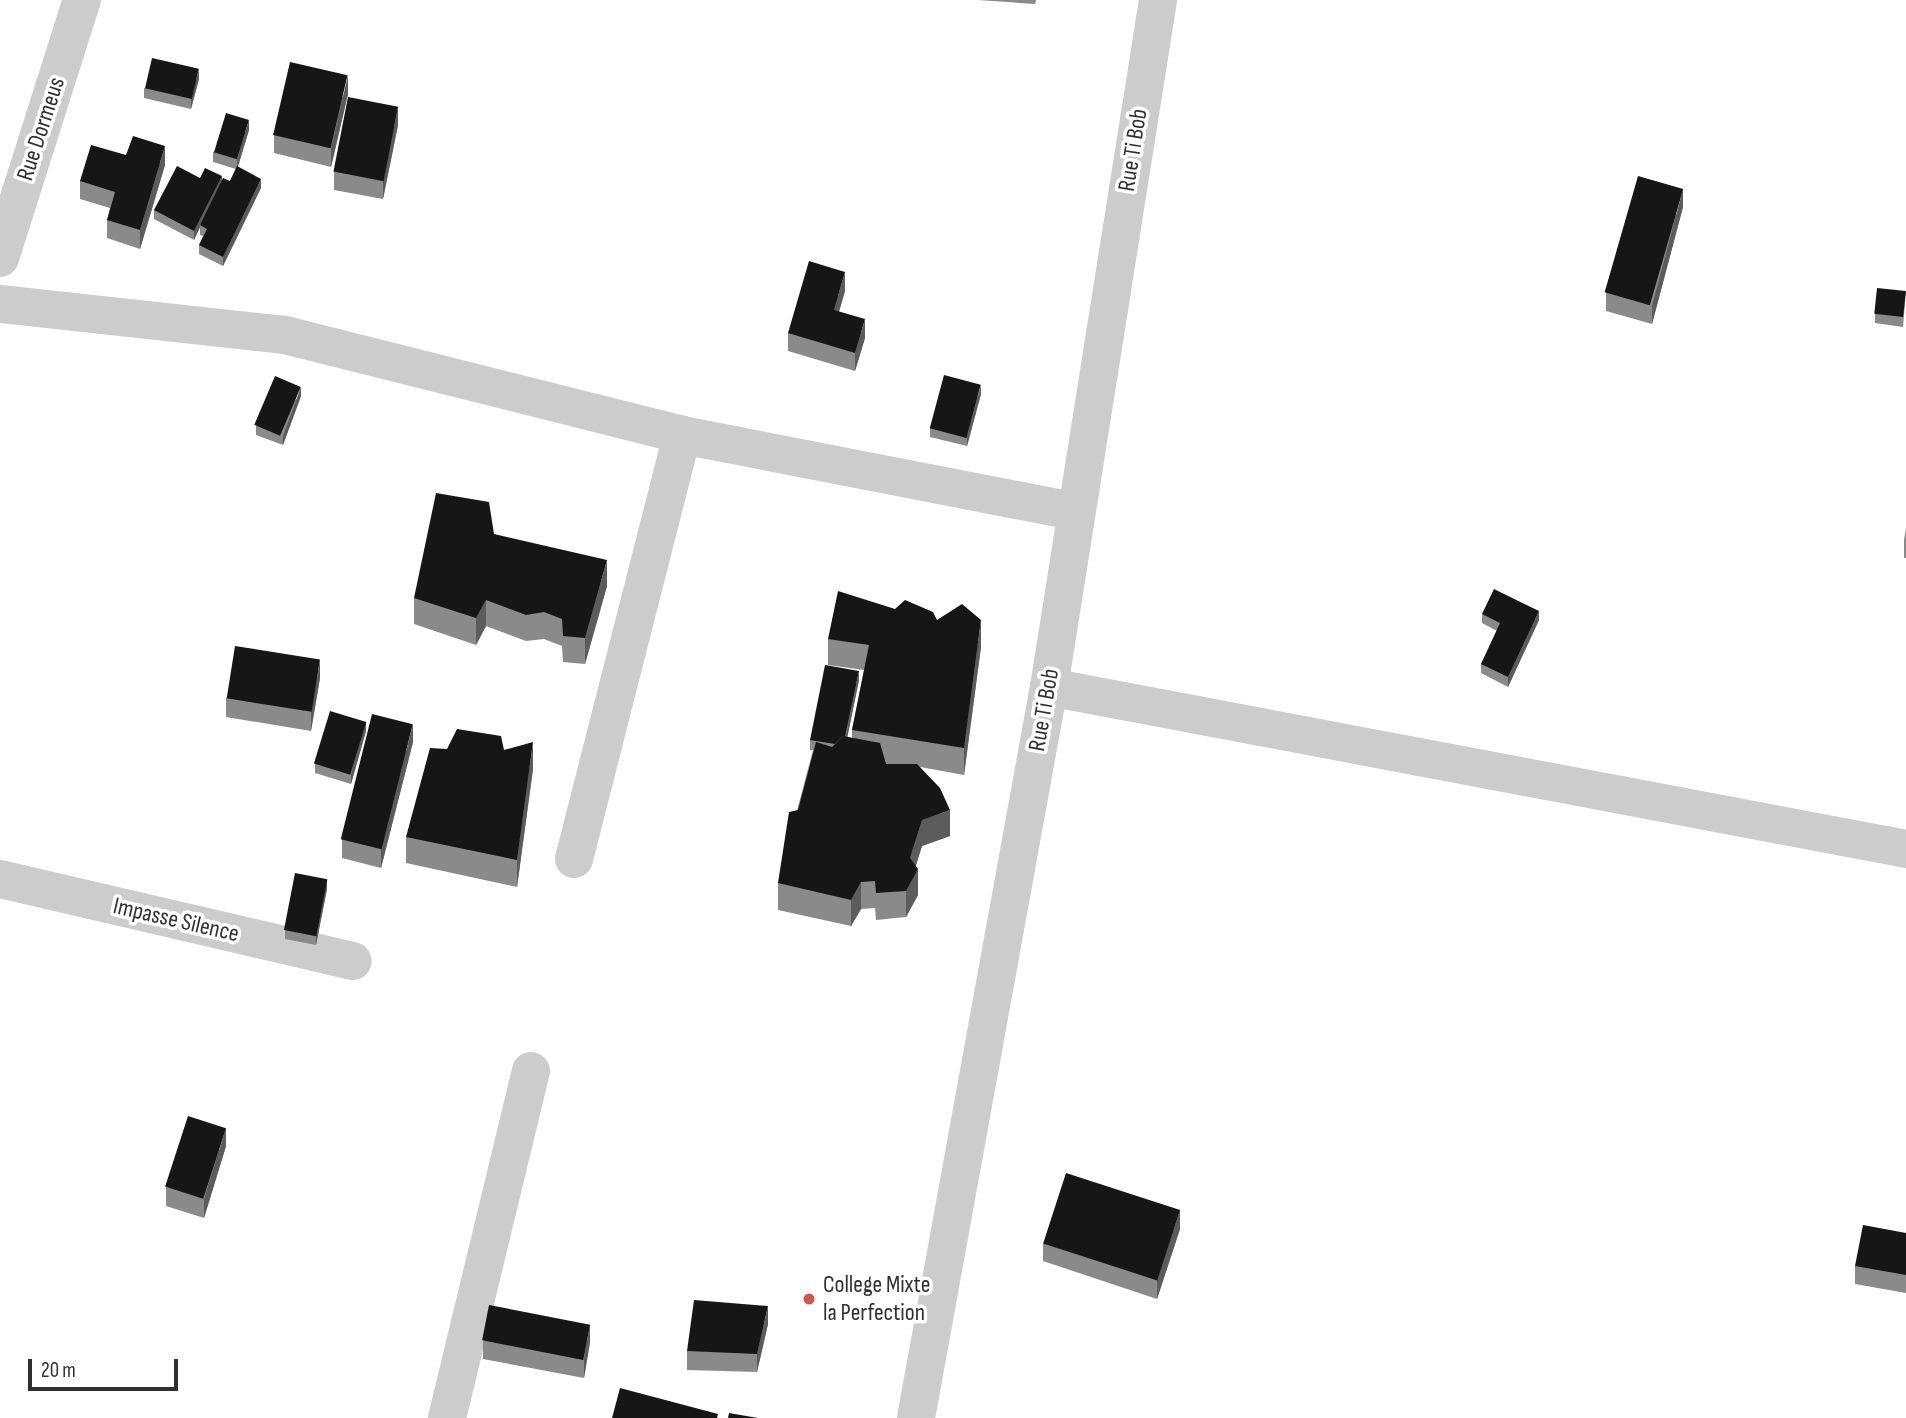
<!DOCTYPE html>
<html>
<head>
<meta charset="utf-8">
<style>
  body { margin:0 }
  #map { position:relative; width:1906px; height:1418px; overflow:hidden; background:#fff; font-family:"Sofia Sans Condensed",sans-serif }
  div>[style] { position:absolute }
  [style*='--x'] { left:calc(var(--x)*1px); top:calc(var(--y)*1px); width:calc(var(--w)*1px); rotate:calc(var(--a)*1deg) }
  .minor>* { height:38px; margin:-19px; padding:0 19px; transform-origin:19px; border-radius:19px; background:#ccc }
  .wall>* { inset:0; background:#8a8a8a }
  .shaded-wall>* { inset:0; background:#5c5c5c }
  .building>* { inset:0; background:#161616; transform-origin:0 0 }
  .dots>* { width:19px; height:19px; translate:-50% -50%; box-sizing:border-box; border:4px solid #fff; border-radius:50% }
  span { translate:-50% -50%; white-space:nowrap; text-align:center; line-height:1.15; -webkit-text-stroke:7px #fff; paint-order:stroke }
  .street-label { font-size:24px; color:#2f2f2f }
  .poi-label { font-size:24px; color:#2f2f2f }
  .left { translate:0 -50%; text-align:left }
  .scale { position:absolute; left:28px; top:1359px; width:150px; height:32px; box-sizing:border-box; border:4px solid #2f2f2f; border-top:0; padding-left:9px; font-size:21px; line-height:24px; white-space:nowrap; color:#2f2f2f; -webkit-text-stroke:5px #fff; paint-order:stroke }
</style>
</head>
<body>
<div id="map">
  <div class="minor">
    <i style="--x:0;--y:258;--w:271;--a:-72.4"></i>
    <i style="--x:0;--y:304;--w:287;--a:6.2"></i>
    <i style="--x:285;--y:335;--w:409;--a:14.1"></i>
    <i style="--x:682;--y:435;--w:399;--a:11"></i>
    <i style="--x:1049;--y:687;--w:872;--a:10.7"></i>
    <i style="--x:574;--y:859;--w:438;--a:-75.7"></i>
    <i style="--x:0;--y:879;--w:362;--a:13.1"></i>
    <i style="--x:447;--y:1418;--w:357;--a:-76.4"></i>
    <i style="--x:916;--y:1418;--w:743;--a:-79.69"></i>
    <i style="--x:1049;--y:687;--w:696;--a:-80.98"></i>
  </div>
  <div class="wall">
    <i style="clip-path:polygon(978px 0,1036px 0,1035px 4px)"></i>
    <i style="clip-path:polygon(199px 79px,191px 109px,144px 98px,144px 88px)"></i>
    <i style="clip-path:polygon(348px 94px,331px 167px,274px 153px,274px 135px)"></i>
    <i style="clip-path:polygon(398px 125px,383px 199px,334px 190px,334px 172px)"></i>
    <i style="clip-path:polygon(249px 130px,238px 167px,261px 188px,223px 266px,199px 254px,199px 245px,203px 236px,200px 235px,200px 227px,194px 240px,154px 219px,154px 210px,200px 178px,230px 181px,236px 169px,213px 162px,213px 152px)"></i>
    <i style="clip-path:polygon(126px 155px,165px 165px,140px 249px,107px 238px,107px 220px,110px 208px,80px 199px,80px 181px)"></i>
    <i style="clip-path:polygon(1683px 207px,1652px 324px,1606px 311px,1606px 293px)"></i>
    <i style="clip-path:polygon(845px 291px,839px 312px,865px 338px,855px 371px,788px 351px,788px 333px)"></i>
    <i style="clip-path:polygon(1906px 291px,1903px 327px,1875px 323px,1875px 314px)"></i>
    <i style="clip-path:polygon(981px 394px,967px 446px,930px 437px,930px 428px)"></i>
    <i style="clip-path:polygon(301px 396px,283px 445px,256px 435px,256px 426px)"></i>
    <i style="clip-path:polygon(1906px 528px,1906px 558px,1904px 558px,1904px 540px)"></i>
    <i style="clip-path:polygon(494px 534px,607px 586px,585px 664px,563px 662px,562px 646px,544px 639px,526px 641px,486px 626px,476px 645px,414px 624px,414px 598px)"></i>
    <i style="clip-path:polygon(895px 609px,937px 620px,981px 647px,964px 775px,920px 767px,950px 836px,922px 846px,916px 866px,918px 895px,906px 917px,876px 920px,875px 908px,861px 909px,851px 926px,778px 910px,778px 883px,813px 750px,810px 750px,810px 740px,859px 680px,847px 737px,852px 738px,852px 730px,864px 670px,828px 665px,828px 639px)"></i>
    <i style="clip-path:polygon(1482px 614px,1539px 620px,1508px 687px,1481px 673px,1481px 664px,1497px 631px,1482px 623px)"></i>
    <i style="clip-path:polygon(320px 678px,311px 731px,226px 717px,226px 698px)"></i>
    <i style="clip-path:polygon(366px 731px,351px 784px,315px 773px,315px 764px)"></i>
    <i style="clip-path:polygon(413px 742px,381px 868px,342px 858px,342px 839px)"></i>
    <i style="clip-path:polygon(447px 749px,504px 750px,533px 769px,517px 887px,406px 863px,406px 837px)"></i>
    <i style="clip-path:polygon(327px 889px,316px 945px,285px 939px,285px 930px)"></i>
    <i style="clip-path:polygon(226px 1146px,204px 1218px,166px 1206px,166px 1187px)"></i>
    <i style="clip-path:polygon(1180px 1229px,1157px 1299px,1043px 1261px,1043px 1243px)"></i>
    <i style="clip-path:polygon(1906px 1233px,1906px 1293px,1855px 1284px,1855px 1266px)"></i>
    <i style="clip-path:polygon(768px 1324px,757px 1372px,687px 1370px,687px 1351px)"></i>
    <i style="clip-path:polygon(483px 1341px,590px 1342px,584px 1378px,483px 1359px)"></i>
  </div>
  <div class="shaded-wall">
    <i style="clip-path:polygon(199px 69px,199px 79px,191px 109px,191px 100px)"></i>
    <i style="clip-path:polygon(348px 75px,348px 94px,331px 167px,331px 149px)"></i>
    <i style="clip-path:polygon(398px 107px,398px 125px,383px 199px,383px 181px)"></i>
    <i style="clip-path:polygon(249px 120px,249px 130px,237px 169px,237px 160px)"></i>
    <i style="clip-path:polygon(165px 146px,165px 165px,140px 249px,140px 230px)"></i>
    <i style="clip-path:polygon(222px 176px,222px 186px,200px 225px,200px 227px,194px 240px,194px 231px)"></i>
    <i style="clip-path:polygon(261px 179px,261px 188px,223px 266px,223px 257px)"></i>
    <i style="clip-path:polygon(1683px 189px,1683px 207px,1652px 324px,1652px 306px)"></i>
    <i style="clip-path:polygon(845px 272px,845px 291px,834px 328px,834px 310px)"></i>
    <i style="clip-path:polygon(865px 319px,865px 338px,855px 371px,855px 353px)"></i>
    <i style="clip-path:polygon(981px 385px,981px 394px,967px 446px,967px 437px)"></i>
    <i style="clip-path:polygon(301px 387px,301px 396px,283px 445px,283px 436px)"></i>
    <i style="clip-path:polygon(607px 560px,607px 586px,585px 664px,585px 638px)"></i>
    <i style="clip-path:polygon(486px 600px,486px 626px,476px 645px,476px 618px)"></i>
    <i style="clip-path:polygon(1539px 611px,1539px 620px,1508px 687px,1508px 677px)"></i>
    <i style="clip-path:polygon(981px 620px,981px 647px,964px 775px,964px 748px)"></i>
    <i style="clip-path:polygon(320px 660px,320px 678px,311px 731px,311px 713px)"></i>
    <i style="clip-path:polygon(859px 671px,859px 680px,844px 754px,844px 745px)"></i>
    <i style="clip-path:polygon(366px 722px,366px 731px,351px 784px,351px 774px)"></i>
    <i style="clip-path:polygon(413px 724px,413px 742px,381px 868px,381px 849px)"></i>
    <i style="clip-path:polygon(533px 742px,533px 769px,517px 887px,517px 860px)"></i>
    <i style="clip-path:polygon(950px 810px,950px 836px,922px 846px,911px 880px,918px 869px,918px 895px,906px 917px,906px 891px,910px 858px,922px 820px)"></i>
    <i style="clip-path:polygon(327px 879px,327px 889px,316px 945px,316px 936px)"></i>
    <i style="clip-path:polygon(861px 882px,861px 909px,851px 926px,851px 900px)"></i>
    <i style="clip-path:polygon(226px 1128px,226px 1146px,204px 1218px,204px 1199px)"></i>
    <i style="clip-path:polygon(1180px 1210px,1180px 1229px,1157px 1299px,1157px 1281px)"></i>
    <i style="clip-path:polygon(768px 1306px,768px 1324px,757px 1372px,757px 1354px)"></i>
    <i style="clip-path:polygon(590px 1324px,590px 1342px,584px 1378px,584px 1359px)"></i>
  </div>
  <div class="building">
    <i style="left:152px;top:58px;width:48px;height:31px;rotate:13deg"></i>
    <i style="left:290px;top:62px;width:59px;height:75px;rotate:13deg"></i>
    <i style="left:348px;top:97px;width:51px;height:76px;rotate:11deg"></i>
    <i style="left:226px;top:113px;width:24px;height:41px;rotate:17deg"></i>
    <i style="clip-path:polygon(133px 136px,165px 146px,140px 230px,107px 220px,115px 192px,80px 181px,91px 145px,126px 155px)"></i>
    <i style="clip-path:polygon(177px 166px,200px 178px,205px 168px,222px 176px,194px 231px,154px 210px)"></i>
    <i style="clip-path:polygon(237px 166px,261px 179px,223px 257px,199px 245px,207px 229px,200px 225px,223px 178px,230px 181px)"></i>
    <i style="left:1638px;top:176px;width:47px;height:121px;rotate:16deg"></i>
    <i style="clip-path:polygon(809px 261px,845px 272px,834px 310px,865px 319px,855px 353px,788px 333px)"></i>
    <i style="left:1877px;top:288px;width:29px;height:26px;rotate:6deg"></i>
    <i style="left:944px;top:375px;width:38px;height:55px;rotate:15deg"></i>
    <i style="left:275px;top:376px;width:28px;height:53px;rotate:23deg"></i>
    <i style="clip-path:polygon(436px 493px,489px 502px,494px 534px,607px 560px,585px 638px,563px 636px,562px 619px,544px 612px,526px 615px,486px 600px,476px 618px,414px 598px)"></i>
    <i style="clip-path:polygon(1494px 589px,1539px 611px,1508px 677px,1481px 664px,1500px 623px,1482px 614px)"></i>
    <i style="clip-path:polygon(838px 591px,895px 609px,905px 600px,933px 612px,937px 620px,962px 604px,981px 620px,964px 748px,852px 730px,869px 645px,828px 639px)"></i>
    <i style="left:235px;top:646px;width:86px;height:53px;rotate:9deg"></i>
    <i style="clip-path:polygon(825px 665px,859px 671px,845px 737px,843px 736px,835px 744px,810px 740px)"></i>
    <i style="left:330px;top:711px;width:38px;height:55px;rotate:17deg"></i>
    <i style="left:372px;top:714px;width:42px;height:129px;rotate:14deg"></i>
    <i style="clip-path:polygon(457px 729px,501px 736px,504px 750px,533px 742px,517px 860px,406px 837px,430px 748px,447px 749px)"></i>
    <i style="clip-path:polygon(843px 736px,880px 743px,886px 764px,917px 764px,940px 788px,950px 810px,922px 820px,910px 858px,918px 869px,906px 891px,876px 893px,875px 881px,861px 882px,851px 900px,778px 883px,789px 812px,798px 810px,816px 742px,832px 747px)"></i>
    <i style="left:295px;top:873px;width:33px;height:58px;rotate:11deg"></i>
    <i style="left:188px;top:1116px;width:40px;height:74px;rotate:18deg"></i>
    <i style="left:1066px;top:1173px;width:120px;height:74px;rotate:18deg"></i>
    <i style="clip-path:polygon(1863px 1225px,1906px 1233px,1906px 1275px,1855px 1266px)"></i>
    <i style="clip-path:polygon(694px 1300px,768px 1306px,757px 1354px,687px 1351px)"></i>
    <i style="left:489px;top:1305px;width:103px;height:36px;rotate:11deg"></i>
    <i style="clip-path:polygon(620px 1388px,718px 1414px,717px 1418px,612px 1418px)"></i>
    <i style="clip-path:polygon(729px 1413px,758px 1418px,728px 1418px)"></i>
  </div>
  <div class="dots">
    <i style="left:809px;top:1299px;background:#d05748"></i>
  </div>
  <div class="street-label">
    <span style="left:41px;top:129px;rotate:-72deg">Rue Dormeus</span>
    <span style="left:1133px;top:150px;rotate:-81deg">Rue Ti Bob</span>
    <span style="left:1044px;top:710px;rotate:-80deg">Rue Ti Bob</span>
    <span style="left:176px;top:920px;rotate:13deg">Impasse Silence</span>
  </div>
  <div class="poi-label">
    <span class="left" style="left:823px;top:1299px">College Mixte<br>la Perfection</span>
  </div>
  <div class="scale">20 m</div>
</div>
</body>
</html>
